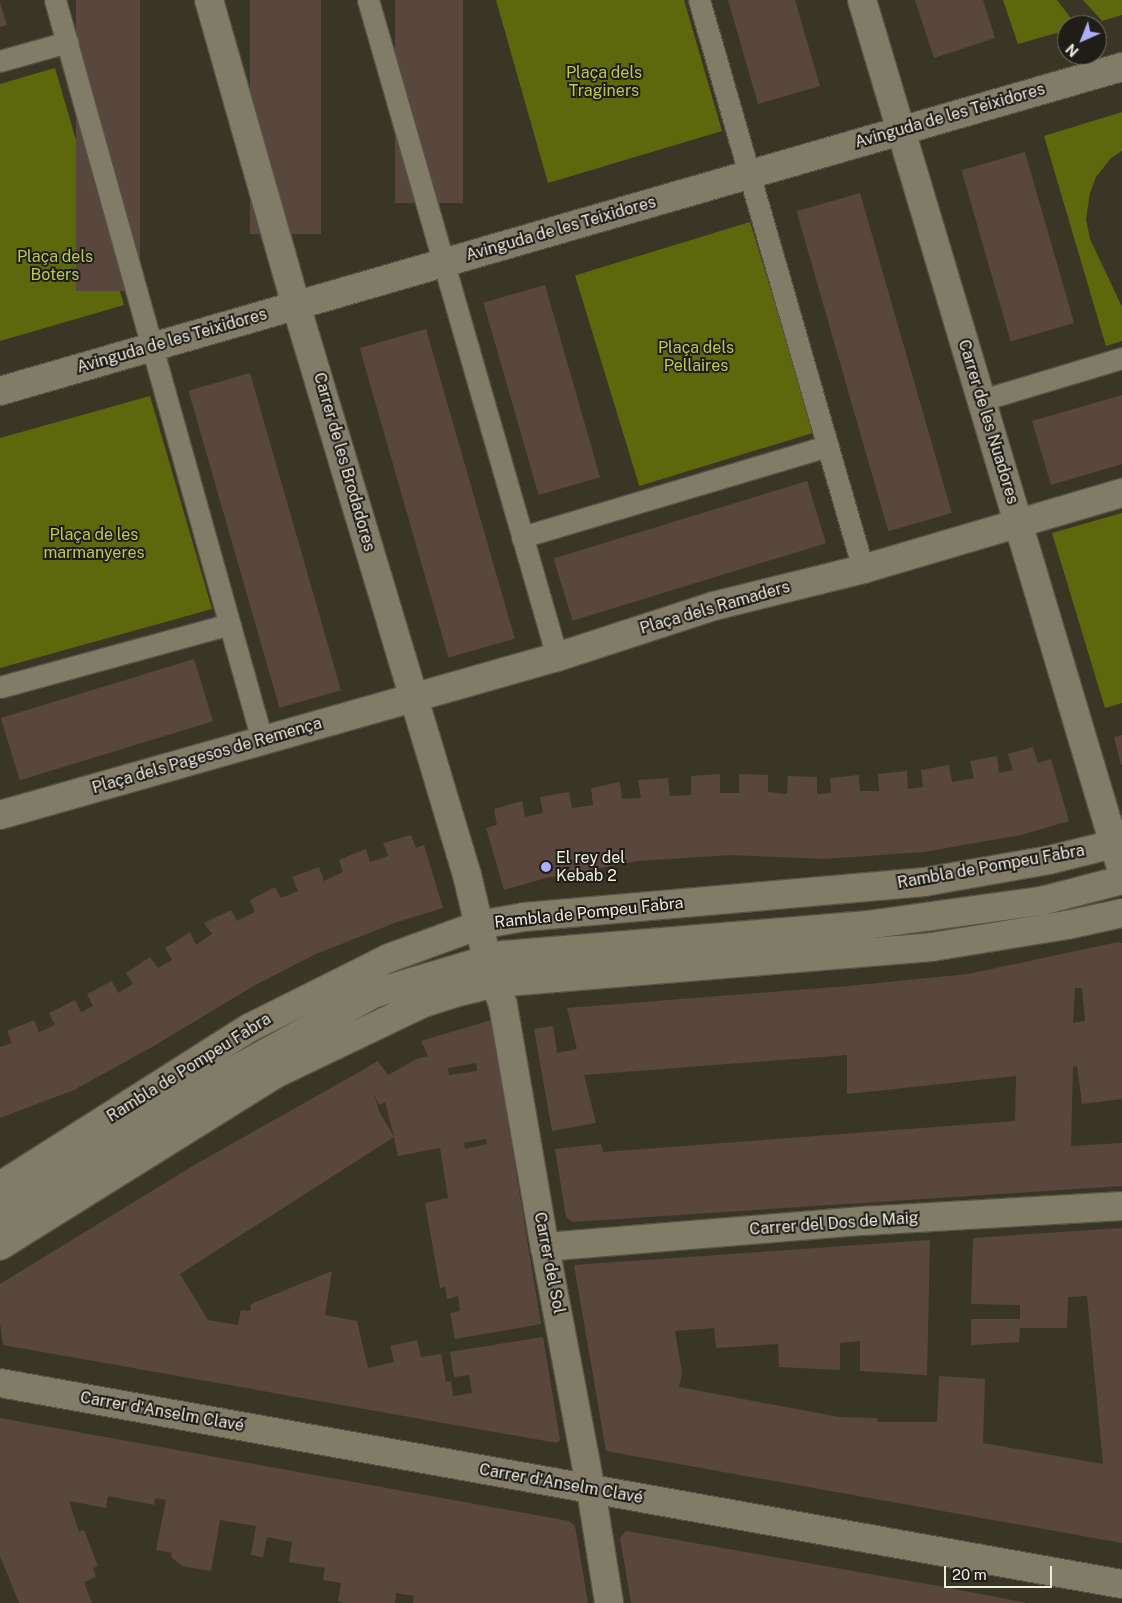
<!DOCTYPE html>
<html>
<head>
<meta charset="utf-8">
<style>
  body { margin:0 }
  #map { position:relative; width:1122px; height:1603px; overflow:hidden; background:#3a3625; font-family:"Public Sans",sans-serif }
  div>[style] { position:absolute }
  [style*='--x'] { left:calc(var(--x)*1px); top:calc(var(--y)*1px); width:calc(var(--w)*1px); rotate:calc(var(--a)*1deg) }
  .green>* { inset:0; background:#5d680c; transform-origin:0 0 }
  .building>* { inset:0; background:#59473e; transform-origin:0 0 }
  .roads { filter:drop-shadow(1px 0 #575344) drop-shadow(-1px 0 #575344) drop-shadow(0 1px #575344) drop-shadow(0 -1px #575344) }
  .service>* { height:21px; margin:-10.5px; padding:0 10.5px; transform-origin:10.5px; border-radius:10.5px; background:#807c68 }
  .pedestrian>* { height:28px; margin:-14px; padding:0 14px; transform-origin:14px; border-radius:14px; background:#807c68 }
  .minor>* { height:28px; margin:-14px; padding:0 14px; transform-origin:14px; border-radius:14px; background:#807c68 }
  .dots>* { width:14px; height:14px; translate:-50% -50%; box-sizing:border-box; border:2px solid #1f1d16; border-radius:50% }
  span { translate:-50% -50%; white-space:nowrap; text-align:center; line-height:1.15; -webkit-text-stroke:4px #1f1d16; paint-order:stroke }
  .park-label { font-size:16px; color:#bacb54 }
  .street-label { font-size:16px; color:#efede2 }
  .poi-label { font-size:16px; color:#efede2 }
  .left { translate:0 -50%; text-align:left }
  .north { position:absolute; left:1057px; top:15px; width:50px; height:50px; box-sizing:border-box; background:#1f1d16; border:1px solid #727068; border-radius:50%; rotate:224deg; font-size:14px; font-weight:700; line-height:20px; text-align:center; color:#efede2 }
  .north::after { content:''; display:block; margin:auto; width:18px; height:22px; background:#abaffb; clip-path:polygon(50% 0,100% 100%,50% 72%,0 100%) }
  .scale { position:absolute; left:944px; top:1566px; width:108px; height:22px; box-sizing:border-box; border:2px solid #efede2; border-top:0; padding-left:6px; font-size:15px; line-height:18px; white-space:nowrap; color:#efede2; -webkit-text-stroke:4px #1f1d16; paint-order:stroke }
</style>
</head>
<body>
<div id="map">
  <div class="green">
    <i style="clip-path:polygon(496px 0,684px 0,722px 131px,548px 183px)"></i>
    <i style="clip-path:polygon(1003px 0,1057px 0,1076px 25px,1067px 25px,1067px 30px,1018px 44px)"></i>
    <i style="clip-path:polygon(1083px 0,1122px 0,1122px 15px,1102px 21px)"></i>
    <i style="clip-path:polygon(55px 68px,124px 305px,0 341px,0 84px)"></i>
    <i style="clip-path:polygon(1122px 112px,1122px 151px,1111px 158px,1096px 177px,1090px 193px,1086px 219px,1090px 239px,1122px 307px,1122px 341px,1106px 346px,1044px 136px)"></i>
    <i style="left:750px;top:222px;width:220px;height:183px;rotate:73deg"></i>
    <i style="clip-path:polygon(150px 396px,212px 609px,0 668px,0 438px)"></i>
    <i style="clip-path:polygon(1122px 513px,1122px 703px,1105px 708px,1052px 533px)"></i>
  </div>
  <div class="building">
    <i style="left:76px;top:0;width:64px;height:291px"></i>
    <i style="left:250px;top:0;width:71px;height:234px"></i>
    <i style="left:395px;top:0;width:68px;height:203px"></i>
    <i style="clip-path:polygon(728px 0,795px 0,820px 86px,758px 104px)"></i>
    <i style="clip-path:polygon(915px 0,983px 0,995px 38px,934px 58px)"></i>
    <i style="clip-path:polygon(0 3px,7px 25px,0 27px)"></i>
    <i style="left:1025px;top:152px;width:178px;height:66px;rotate:74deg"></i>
    <i style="left:860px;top:193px;width:333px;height:66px;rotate:74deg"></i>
    <i style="left:545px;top:285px;width:200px;height:64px;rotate:74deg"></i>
    <i style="left:426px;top:329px;width:322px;height:69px;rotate:74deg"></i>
    <i style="left:250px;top:373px;width:330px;height:64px;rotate:74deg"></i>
    <i style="clip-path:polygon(1122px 395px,1122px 464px,1051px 485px,1032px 421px)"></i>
    <i style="left:807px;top:481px;width:65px;height:265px;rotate:73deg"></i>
    <i style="left:194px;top:659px;width:65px;height:202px;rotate:73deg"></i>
    <i style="clip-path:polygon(1122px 735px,1122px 765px,1121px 765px,1114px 737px)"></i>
    <i style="clip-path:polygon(1033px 747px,1038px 763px,1051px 759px,1069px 821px,1021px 835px,924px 852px,824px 859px,730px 855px,638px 861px,546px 878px,504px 890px,486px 828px,497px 825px,494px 809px,522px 801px,525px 817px,543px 813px,540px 797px,569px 792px,572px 808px,593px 805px,591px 788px,620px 782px,622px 799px,641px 798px,638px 780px,668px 778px,670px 796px,691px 795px,691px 776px,720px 774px,720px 793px,739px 793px,739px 774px,768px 775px,768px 792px,787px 794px,788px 776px,817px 777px,817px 794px,831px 793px,830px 778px,859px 775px,860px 791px,879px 791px,878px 774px,907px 771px,908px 789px,923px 787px,921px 770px,949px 765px,952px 782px,974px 778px,970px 761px,997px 756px,999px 773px,1013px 770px,1008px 754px)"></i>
    <i style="clip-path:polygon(411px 835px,416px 848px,424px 845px,443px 908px,397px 922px,316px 954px,257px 984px,152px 1047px,74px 1090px,0 1118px,0 1047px,12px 1043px,7px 1031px,34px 1020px,39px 1032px,55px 1025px,49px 1013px,75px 1000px,81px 1012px,93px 1006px,87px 994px,112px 981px,118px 993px,133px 984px,126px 973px,150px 957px,158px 968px,172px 960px,165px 948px,190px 932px,196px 945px,212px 934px,204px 923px,231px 910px,237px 921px,255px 912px,250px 900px,275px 887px,281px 898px,298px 891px,292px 877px,319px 867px,324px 881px,343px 872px,339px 860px,366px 849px,370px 862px,388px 856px,383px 843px)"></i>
    <i style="clip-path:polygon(evenodd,1118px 942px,1122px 943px,1122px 1099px,1082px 1104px,1077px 1066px,1073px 1067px,1071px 1146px,1122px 1143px,1122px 1186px,572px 1222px,566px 1217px,555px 1149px,601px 1144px,603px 1152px,1015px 1121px,1016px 1076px,847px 1094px,847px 1055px,584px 1075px,596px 1123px,552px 1131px,534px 1029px,553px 1026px,557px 1053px,577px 1049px,567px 1008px,848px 986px,968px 974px,1118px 942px,1075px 988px,1082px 988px,1085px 1021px,1073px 1023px,1075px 988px)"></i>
    <i style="clip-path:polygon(evenodd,491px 1020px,541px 1324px,455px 1339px,450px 1313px,460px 1311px,458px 1296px,447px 1299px,445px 1287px,440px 1288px,425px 1203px,448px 1198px,440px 1148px,398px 1156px,394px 1137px,180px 1274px,208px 1320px,238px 1325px,241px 1310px,250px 1311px,251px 1304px,332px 1271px,325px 1315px,357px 1321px,368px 1368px,394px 1362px,390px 1346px,417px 1340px,421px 1357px,441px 1354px,446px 1382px,451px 1381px,453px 1396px,472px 1393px,469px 1375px,454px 1377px,450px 1352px,543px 1337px,560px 1440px,557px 1443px,3px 1345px,0 1323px,0 1284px,196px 1164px,361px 1071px,378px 1061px,388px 1075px,417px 1059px,428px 1056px,421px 1041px,491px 1020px,476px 1063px,477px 1071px,449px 1075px,448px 1068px,476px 1063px,491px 1020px,374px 1094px,379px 1105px,385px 1102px,394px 1137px,379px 1111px,374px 1094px,491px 1020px,486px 1139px,487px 1144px,465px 1149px,464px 1143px,486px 1139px)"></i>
    <i style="clip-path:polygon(1122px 1228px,1122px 1543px,606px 1451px,574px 1265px,930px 1240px,927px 1375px,860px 1371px,860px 1341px,840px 1343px,840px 1370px,779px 1367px,778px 1344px,716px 1348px,714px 1328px,675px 1331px,682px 1373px,679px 1387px,839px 1417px,877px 1418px,878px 1422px,937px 1422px,939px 1376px,985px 1379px,983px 1443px,1103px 1464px,1087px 1296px,1068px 1297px,1067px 1328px,1020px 1328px,1019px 1342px,971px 1345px,971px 1319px,1020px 1319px,1020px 1305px,971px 1304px,973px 1238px)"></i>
    <i style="clip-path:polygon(0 1418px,569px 1521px,575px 1526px,588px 1603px,413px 1603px,414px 1596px,396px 1593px,395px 1603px,343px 1603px,338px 1601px,341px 1583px,323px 1580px,325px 1568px,289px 1562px,292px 1542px,267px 1537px,263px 1557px,251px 1555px,256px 1526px,220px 1520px,211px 1571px,182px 1566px,171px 1557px,172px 1553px,156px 1550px,166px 1500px,155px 1498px,154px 1505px,108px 1496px,106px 1508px,69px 1501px,79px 1532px,84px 1530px,98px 1566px,93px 1568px,96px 1577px,84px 1582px,92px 1603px,19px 1603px,0 1556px)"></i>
    <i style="clip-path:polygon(626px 1531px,950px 1588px,1027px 1603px,631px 1603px,620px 1538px)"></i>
  </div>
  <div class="roads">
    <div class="service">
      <i style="--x:55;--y:0;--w:768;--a:74.37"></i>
      <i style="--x:368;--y:0;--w:684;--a:73.95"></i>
      <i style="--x:699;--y:0;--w:592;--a:73.92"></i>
      <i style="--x:0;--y:61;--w:70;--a:-15.8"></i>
      <i style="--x:982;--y:400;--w:146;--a:-16.7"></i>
      <i style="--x:522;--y:537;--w:319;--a:-16.6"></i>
      <i style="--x:0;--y:687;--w:238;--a:-15.3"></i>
    </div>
    <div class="pedestrian">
      <i style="--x:0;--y:1216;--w:247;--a:-32.3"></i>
      <i style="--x:209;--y:1084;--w:189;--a:-28.7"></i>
      <i style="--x:375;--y:993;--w:134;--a:-16.5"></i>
      <i style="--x:503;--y:955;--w:365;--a:-4.7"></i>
      <i style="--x:867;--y:925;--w:176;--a:-7.9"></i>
      <i style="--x:1041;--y:901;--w:84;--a:-14.5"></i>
    </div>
    <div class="minor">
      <i style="--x:209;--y:0;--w:317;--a:74.1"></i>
      <i style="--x:296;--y:305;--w:595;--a:73.3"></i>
      <i style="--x:467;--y:875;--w:86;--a:76.6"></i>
      <i style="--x:487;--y:959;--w:49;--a:70.8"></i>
      <i style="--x:503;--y:1005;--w:246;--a:80.2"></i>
      <i style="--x:545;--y:1247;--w:247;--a:79.3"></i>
      <i style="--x:591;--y:1490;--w:114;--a:80.9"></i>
      <i style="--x:862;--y:0;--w:909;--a:73.38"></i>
      <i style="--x:0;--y:391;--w:1168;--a:-16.11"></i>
      <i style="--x:0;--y:815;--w:579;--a:-15.84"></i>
      <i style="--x:557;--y:657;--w:165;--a:-18"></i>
      <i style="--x:714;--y:606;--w:154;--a:-13.9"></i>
      <i style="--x:863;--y:569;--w:270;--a:-16.4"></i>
      <i style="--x:0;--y:1186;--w:295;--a:-32.4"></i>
      <i style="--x:249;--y:1028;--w:157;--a:-26.6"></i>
      <i style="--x:389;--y:958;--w:96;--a:-20.1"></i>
      <i style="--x:479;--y:925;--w:46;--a:-10.1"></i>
      <i style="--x:524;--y:917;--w:402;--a:-5"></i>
      <i style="--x:924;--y:882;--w:127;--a:-10"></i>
      <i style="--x:1049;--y:860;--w:75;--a:-13.9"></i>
      <i style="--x:0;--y:1246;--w:324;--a:-32"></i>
      <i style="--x:275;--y:1074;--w:162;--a:-25.6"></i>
      <i style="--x:421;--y:1004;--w:36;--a:-18"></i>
      <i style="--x:455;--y:993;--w:41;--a:-14"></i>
      <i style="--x:495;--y:983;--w:438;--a:-4.7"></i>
      <i style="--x:932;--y:947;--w:137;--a:-9.3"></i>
      <i style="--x:1067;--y:925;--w:56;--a:-12.3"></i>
      <i style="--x:545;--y:1247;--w:320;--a:-4.7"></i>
      <i style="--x:864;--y:1221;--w:258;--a:-3.3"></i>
      <i style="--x:0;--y:1383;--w:1140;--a:10.16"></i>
    </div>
  </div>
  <div class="dots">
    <i style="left:546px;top:867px;background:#abaffb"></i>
  </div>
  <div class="park-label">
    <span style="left:604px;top:82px">Plaça dels<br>Traginers</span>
    <span style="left:55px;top:266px">Plaça dels<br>Boters</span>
    <span style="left:696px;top:357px">Plaça dels<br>Pellaires</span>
    <span style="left:94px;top:544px">Plaça de les<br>marmanyeres</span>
  </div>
  <div class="street-label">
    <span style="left:950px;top:116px;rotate:-16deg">Avinguda de les Teixidores</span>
    <span style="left:561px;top:229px;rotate:-16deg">Avinguda de les Teixidores</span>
    <span style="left:172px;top:341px;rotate:-16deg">Avinguda de les Teixidores</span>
    <span style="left:988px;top:422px;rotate:73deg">Carrer de les Nuadores</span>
    <span style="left:344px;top:462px;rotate:74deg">Carrer de les Brodadores</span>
    <span style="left:715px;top:608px;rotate:-16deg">Plaça dels Ramaders</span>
    <span style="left:207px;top:756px;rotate:-16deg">Plaça dels Pagesos de Remença</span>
    <span style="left:991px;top:867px;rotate:-10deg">Rambla de Pompeu Fabra</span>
    <span style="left:589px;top:913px;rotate:-6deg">Rambla de Pompeu Fabra</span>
    <span style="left:189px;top:1068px;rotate:-32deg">Rambla de Pompeu Fabra</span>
    <span style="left:834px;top:1224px;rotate:-4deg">Carrer del Dos de Maig</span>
    <span style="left:549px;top:1263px;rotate:79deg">Carrer del Sol</span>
    <span style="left:162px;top:1412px;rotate:10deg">Carrer d'Anselm Clavé</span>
    <span style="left:561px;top:1484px;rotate:10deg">Carrer d'Anselm Clavé</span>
  </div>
  <div class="poi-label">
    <span class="left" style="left:556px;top:867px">El rey del<br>Kebab 2</span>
  </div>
  <div class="north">N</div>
  <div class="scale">20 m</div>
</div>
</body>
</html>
